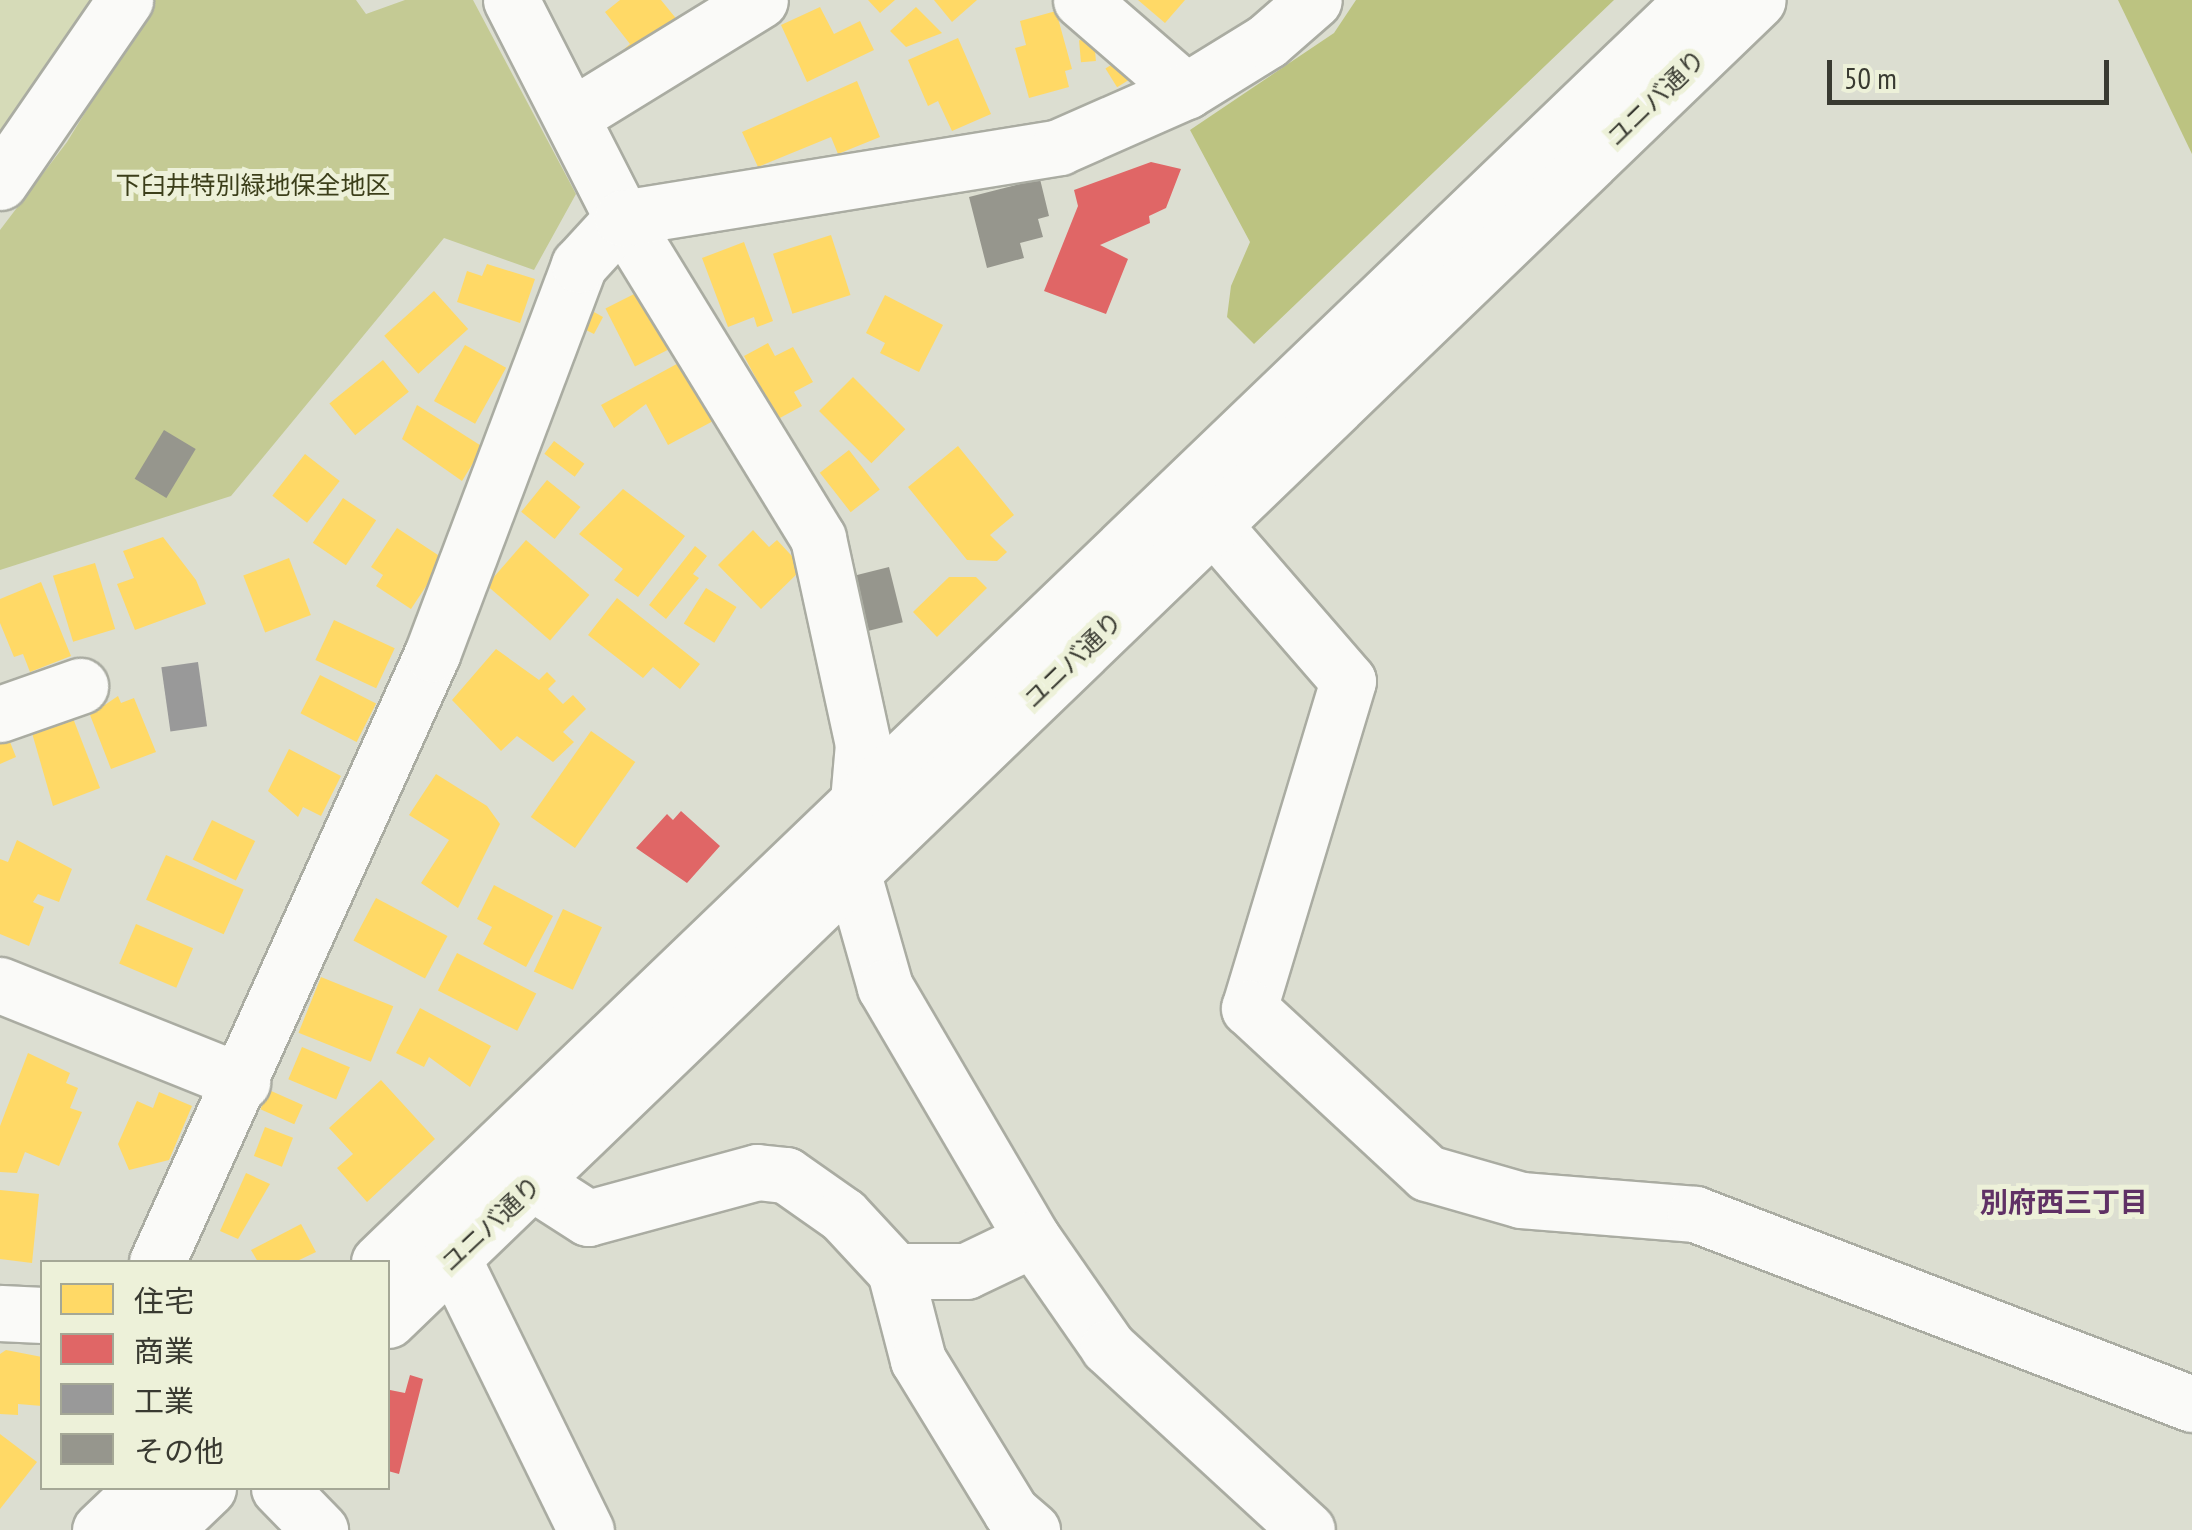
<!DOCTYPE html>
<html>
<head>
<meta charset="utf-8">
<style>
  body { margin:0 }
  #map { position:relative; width:2192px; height:1530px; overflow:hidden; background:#dcded1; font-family:"PT Sans Narrow","Noto Sans JP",sans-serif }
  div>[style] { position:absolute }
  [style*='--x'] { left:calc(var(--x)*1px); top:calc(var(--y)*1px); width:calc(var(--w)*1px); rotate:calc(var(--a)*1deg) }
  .green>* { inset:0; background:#d6dbb8 }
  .forest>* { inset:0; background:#c4ca94 }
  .water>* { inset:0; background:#bcc381 }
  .homes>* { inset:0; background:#ffd966; transform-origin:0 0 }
  .shops>* { inset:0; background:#e06666 }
  .industry>* { inset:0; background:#999; transform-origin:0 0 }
  .building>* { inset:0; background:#96968d; transform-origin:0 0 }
  .roads { filter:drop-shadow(2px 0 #aaaca2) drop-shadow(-2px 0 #aaaca2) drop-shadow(0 2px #aaaca2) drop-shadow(0 -2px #aaaca2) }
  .minor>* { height:55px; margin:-27.5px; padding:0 27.5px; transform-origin:27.5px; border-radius:27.5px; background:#fafaf8 }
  span { translate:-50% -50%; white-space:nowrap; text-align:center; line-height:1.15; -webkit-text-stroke:10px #edf1d9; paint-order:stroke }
  .street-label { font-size:25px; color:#393a31 }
  .park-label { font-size:25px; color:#3b3e19 }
  .neighbourhood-label { font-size:28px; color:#603165; font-weight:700 }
  .legend { position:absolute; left:40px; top:1260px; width:350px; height:230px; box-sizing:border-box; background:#edf1d9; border:2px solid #a5a896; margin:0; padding:12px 18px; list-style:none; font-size:30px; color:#393a31 }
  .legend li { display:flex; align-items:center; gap:20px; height:50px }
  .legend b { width:50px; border:2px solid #a5a896 }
  .scale { position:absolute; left:1827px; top:60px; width:282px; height:45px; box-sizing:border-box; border:5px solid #393a31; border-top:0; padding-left:12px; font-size:30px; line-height:35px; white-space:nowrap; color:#393a31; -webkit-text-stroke:8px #edf1d9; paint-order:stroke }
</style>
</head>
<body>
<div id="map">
  <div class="green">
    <i style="clip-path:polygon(0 0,108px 0,0 163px)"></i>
  </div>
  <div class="forest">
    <i style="clip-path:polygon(154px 0,356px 0,366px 14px,405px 0,473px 0,576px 194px,534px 270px,444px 238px,231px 496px,0 570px,0 230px,67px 142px)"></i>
  </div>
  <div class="water">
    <i style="clip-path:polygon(1356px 0,1614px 0,1254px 344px,1227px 317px,1231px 286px,1250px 242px,1190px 130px,1334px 33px)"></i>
    <i style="clip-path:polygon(2118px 0,2192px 0,2192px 154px)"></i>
  </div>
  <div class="homes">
    <i style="clip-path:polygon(620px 0,661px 0,683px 27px,633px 67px,621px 52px,630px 44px,605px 12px)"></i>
    <i style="clip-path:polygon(868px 0,895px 0,880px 13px)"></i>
    <i style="clip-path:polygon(934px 0,977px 0,952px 22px)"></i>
    <i style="clip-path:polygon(1138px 0,1185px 0,1165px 23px)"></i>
    <i style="clip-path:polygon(820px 7px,834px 34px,860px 21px,874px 50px,807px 82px,781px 25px)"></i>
    <i style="clip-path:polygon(916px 7px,942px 33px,906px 47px,890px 31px)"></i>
    <i style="clip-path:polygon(1056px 11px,1072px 69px,1065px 71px,1069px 87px,1029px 98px,1015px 48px,1026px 45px,1020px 21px)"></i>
    <i style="clip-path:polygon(958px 38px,991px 114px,952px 131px,938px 101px,928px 106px,908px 60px)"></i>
    <i style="left:1094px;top:39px;width:22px;height:15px;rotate:85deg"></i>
    <i style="left:1119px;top:60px;width:22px;height:16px;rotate:58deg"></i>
    <i style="clip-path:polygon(857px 81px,880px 137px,838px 154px,831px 137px,758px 167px,742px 132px)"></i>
    <i style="left:831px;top:235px;width:63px;height:61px;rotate:72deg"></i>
    <i style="clip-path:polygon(744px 242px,773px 321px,757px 327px,754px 317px,728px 327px,702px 258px)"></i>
    <i style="clip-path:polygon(487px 264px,535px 279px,520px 323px,457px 302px,467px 271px,482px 276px)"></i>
    <i style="left:642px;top:290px;width:65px;height:41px;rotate:63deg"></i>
    <i style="left:434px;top:291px;width:51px;height:67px;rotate:48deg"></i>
    <i style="clip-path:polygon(885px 295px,943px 325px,919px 372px,880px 353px,885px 343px,866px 333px)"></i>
    <i style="clip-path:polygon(594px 312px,603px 317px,594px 334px,586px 330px)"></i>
    <i style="clip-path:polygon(768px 343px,775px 356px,793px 347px,813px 382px,794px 392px,802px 406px,778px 419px,744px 356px)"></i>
    <i style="left:465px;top:345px;width:47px;height:64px;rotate:29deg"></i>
    <i style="clip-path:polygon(686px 359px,717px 419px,668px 445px,646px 404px,614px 428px,601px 405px)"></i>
    <i style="left:383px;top:360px;width:41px;height:69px;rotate:51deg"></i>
    <i style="left:853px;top:377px;width:74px;height:48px;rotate:45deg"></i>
    <i style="clip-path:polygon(417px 405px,483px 447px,462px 481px,402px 439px)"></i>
    <i style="left:554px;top:441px;width:38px;height:16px;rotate:37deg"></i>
    <i style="clip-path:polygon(958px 446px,1014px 515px,990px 535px,1007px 552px,997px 561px,967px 560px,908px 487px)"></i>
    <i style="left:849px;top:450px;width:50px;height:37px;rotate:52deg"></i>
    <i style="left:305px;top:454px;width:44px;height:53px;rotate:38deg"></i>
    <i style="left:547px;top:480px;width:43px;height:41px;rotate:39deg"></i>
    <i style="clip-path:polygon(623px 489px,685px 536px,638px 597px,614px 580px,623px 569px,579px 534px)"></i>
    <i style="left:343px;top:498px;width:40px;height:54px;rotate:34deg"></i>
    <i style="clip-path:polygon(397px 528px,444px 559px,411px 609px,376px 586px,383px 575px,371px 567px)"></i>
    <i style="clip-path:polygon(753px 530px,769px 547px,777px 540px,803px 568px,761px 609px,718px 565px)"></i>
    <i style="clip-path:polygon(163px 537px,196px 580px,206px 604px,135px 630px,117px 584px,134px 578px,123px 551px)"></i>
    <i style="left:526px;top:540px;width:84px;height:60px;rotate:41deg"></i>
    <i style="clip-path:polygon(695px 546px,707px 556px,693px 574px,699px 578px,666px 619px,649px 605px)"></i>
    <i style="left:289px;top:558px;width:61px;height:49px;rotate:69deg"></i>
    <i style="left:95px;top:563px;width:69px;height:44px;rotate:73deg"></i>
    <i style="clip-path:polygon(949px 577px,976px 577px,987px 588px,937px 637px,913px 612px)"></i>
    <i style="clip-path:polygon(41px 582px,71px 656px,30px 672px,23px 654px,14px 657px,0 623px,0 599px)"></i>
    <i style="left:706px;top:588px;width:36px;height:42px;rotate:32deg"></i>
    <i style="clip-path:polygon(617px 598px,700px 664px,680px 689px,653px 667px,643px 678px,588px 635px)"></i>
    <i style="left:334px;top:620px;width:67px;height:44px;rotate:25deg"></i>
    <i style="clip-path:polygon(496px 649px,539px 680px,547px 672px,556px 681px,548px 689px,563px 704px,573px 695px,586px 709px,563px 732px,574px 742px,553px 762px,517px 736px,501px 751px,452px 700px)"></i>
    <i style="left:320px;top:675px;width:63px;height:43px;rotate:27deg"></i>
    <i style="clip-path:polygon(118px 696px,121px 703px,134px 698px,156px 752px,111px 769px,90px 715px)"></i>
    <i style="clip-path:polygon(71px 713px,100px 788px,53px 806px,32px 733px)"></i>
    <i style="clip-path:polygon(4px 727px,16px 757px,0 764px,0 728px)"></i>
    <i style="left:591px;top:731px;width:54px;height:105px;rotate:35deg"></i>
    <i style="clip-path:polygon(289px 749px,341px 776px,321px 816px,303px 807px,298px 817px,268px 791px)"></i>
    <i style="clip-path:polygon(436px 774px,487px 806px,500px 824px,458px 908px,421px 883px,449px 840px,409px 815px)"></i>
    <i style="left:212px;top:820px;width:48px;height:44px;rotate:26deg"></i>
    <i style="clip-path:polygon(17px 840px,72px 869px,59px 902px,38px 894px,33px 902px,44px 907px,29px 946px,0 934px,0 859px,8px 862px)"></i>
    <i style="left:166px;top:855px;width:85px;height:49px;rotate:24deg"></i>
    <i style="clip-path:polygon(494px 885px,553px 916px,526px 967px,483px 944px,492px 927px,477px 919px)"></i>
    <i style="left:376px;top:898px;width:81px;height:48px;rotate:28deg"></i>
    <i style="left:563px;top:909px;width:43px;height:69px;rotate:25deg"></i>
    <i style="left:136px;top:924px;width:62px;height:43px;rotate:23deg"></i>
    <i style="left:457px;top:953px;width:89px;height:42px;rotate:27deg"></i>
    <i style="left:321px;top:977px;width:78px;height:60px;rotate:22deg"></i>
    <i style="clip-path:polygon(420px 1008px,491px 1046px,470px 1087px,429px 1057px,424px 1067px,396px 1053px)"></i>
    <i style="left:302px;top:1047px;width:52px;height:35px;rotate:23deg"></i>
    <i style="clip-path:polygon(28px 1053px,70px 1073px,66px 1083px,78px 1088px,70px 1108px,82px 1112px,59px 1166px,25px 1152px,17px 1173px,0 1172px,0 1126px)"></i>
    <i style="clip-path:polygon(381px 1080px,435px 1139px,367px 1202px,337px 1168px,353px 1154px,329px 1128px)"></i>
    <i style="left:269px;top:1090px;width:37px;height:21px;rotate:24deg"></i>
    <i style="clip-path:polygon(159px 1092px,192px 1106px,169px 1160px,129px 1170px,118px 1144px,137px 1101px,153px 1108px)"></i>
    <i style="left:265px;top:1127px;width:30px;height:31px;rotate:21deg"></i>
    <i style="clip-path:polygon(246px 1173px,270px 1184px,238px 1239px,220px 1231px)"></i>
    <i style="clip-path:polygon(0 1190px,39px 1194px,32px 1263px,0 1259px)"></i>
    <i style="clip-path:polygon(301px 1224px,316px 1252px,295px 1262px,258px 1262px,251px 1250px)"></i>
    <i style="clip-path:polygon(6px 1350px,42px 1357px,42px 1406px,18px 1404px,18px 1415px,0 1414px,0 1354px)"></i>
    <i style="clip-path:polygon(0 1434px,37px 1462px,0 1509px)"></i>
  </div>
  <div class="shops">
    <i style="clip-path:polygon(1151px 162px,1181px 169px,1166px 208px,1149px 216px,1150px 223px,1100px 245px,1128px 259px,1106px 314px,1044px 291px,1078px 206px,1074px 190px)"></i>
    <i style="clip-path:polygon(681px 811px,720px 846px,687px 883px,636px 848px,667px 814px,673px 820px)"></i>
    <i style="clip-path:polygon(410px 1375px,423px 1379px,399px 1474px,388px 1471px,388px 1400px,390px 1390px,405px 1393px)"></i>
  </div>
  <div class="industry">
    <i style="left:198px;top:662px;width:65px;height:37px;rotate:82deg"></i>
  </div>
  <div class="building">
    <i style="clip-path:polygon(1040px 179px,1049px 216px,1038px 219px,1043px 237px,1020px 243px,1024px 258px,987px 268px,969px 197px)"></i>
    <i style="left:164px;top:430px;width:37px;height:57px;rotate:31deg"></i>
    <i style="left:889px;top:567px;width:57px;height:35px;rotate:76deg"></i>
  </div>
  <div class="roads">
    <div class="minor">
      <i style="--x:511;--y:0;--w:245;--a:63"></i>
      <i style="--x:622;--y:218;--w:375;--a:58.5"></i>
      <i style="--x:818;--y:538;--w:211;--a:77.7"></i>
      <i style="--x:863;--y:744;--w:127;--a:95"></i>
      <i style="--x:852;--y:871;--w:121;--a:74.1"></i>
      <i style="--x:885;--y:987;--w:292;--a:59.6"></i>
      <i style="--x:1033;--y:1239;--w:131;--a:55.2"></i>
      <i style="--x:1108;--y:1347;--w:270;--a:42.6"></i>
      <i style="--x:1081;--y:0;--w:139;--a:40.9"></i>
      <i style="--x:575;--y:114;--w:217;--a:-31.6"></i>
      <i style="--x:0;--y:182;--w:221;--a:-55.5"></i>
      <i style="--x:1213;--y:525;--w:206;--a:49.1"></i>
      <i style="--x:1348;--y:681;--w:342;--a:106.8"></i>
      <i style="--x:1249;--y:1008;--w:243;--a:42.8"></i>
      <i style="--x:1427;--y:1173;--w:98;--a:16"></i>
      <i style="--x:1521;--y:1200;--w:175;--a:4.6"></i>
      <i style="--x:1695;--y:1214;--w:532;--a:20.92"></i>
      <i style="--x:0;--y:714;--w:85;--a:-19.3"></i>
      <i style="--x:0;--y:985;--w:261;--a:21.8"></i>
      <i style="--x:535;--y:1184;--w:63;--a:32.7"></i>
      <i style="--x:588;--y:1218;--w:175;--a:-15.2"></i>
      <i style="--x:757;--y:1172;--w:29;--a:6"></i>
      <i style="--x:786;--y:1175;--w:70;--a:35.1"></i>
      <i style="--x:843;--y:1215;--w:76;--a:47.1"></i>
      <i style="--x:895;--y:1271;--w:92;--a:75.5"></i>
      <i style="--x:918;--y:1360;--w:178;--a:58.5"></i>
      <i style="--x:1011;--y:1512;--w:28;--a:41"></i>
      <i style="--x:453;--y:1259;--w:302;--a:63.9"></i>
      <i style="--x:157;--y:1262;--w:667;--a:-65.66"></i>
      <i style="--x:432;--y:654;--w:416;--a:-69.3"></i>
      <i style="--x:579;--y:265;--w:64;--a:-47.5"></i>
      <i style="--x:622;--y:218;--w:443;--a:-9.2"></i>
      <i style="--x:1059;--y:147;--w:139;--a:-23.8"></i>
      <i style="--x:1186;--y:91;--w:95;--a:-31.7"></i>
      <i style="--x:1267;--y:41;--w:62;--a:-41.1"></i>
      <i style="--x:379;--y:1262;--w:1822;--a:-43.84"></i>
      <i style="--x:895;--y:1271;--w:71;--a:0"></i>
      <i style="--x:966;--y:1271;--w:74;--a:-25.5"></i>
      <i style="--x:0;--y:1313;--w:42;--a:2.7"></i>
      <i style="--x:388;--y:1320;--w:1902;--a:-43.94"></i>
      <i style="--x:279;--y:1488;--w:59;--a:45.7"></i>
      <i style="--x:100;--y:1530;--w:61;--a:-43.7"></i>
      <i style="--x:164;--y:1530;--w:61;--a:-43.7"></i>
    </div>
  </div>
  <div class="street-label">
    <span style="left:1656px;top:98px;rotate:-44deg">ユニバ通り</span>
    <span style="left:1073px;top:660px;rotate:-44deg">ユニバ通り</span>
    <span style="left:491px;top:1224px;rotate:-43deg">ユニバ通り</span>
  </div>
  <div class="park-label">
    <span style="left:253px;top:185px">下臼井特別緑地保全地区</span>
  </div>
  <div class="neighbourhood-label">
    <span style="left:2064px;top:1202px">別府西三丁目</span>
  </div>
  <ul class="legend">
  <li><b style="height:28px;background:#ffd966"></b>住宅</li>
  <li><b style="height:28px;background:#e06666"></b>商業</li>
  <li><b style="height:28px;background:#999"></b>工業</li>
  <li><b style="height:28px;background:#96968d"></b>その他</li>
  </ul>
  <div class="scale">50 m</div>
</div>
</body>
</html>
